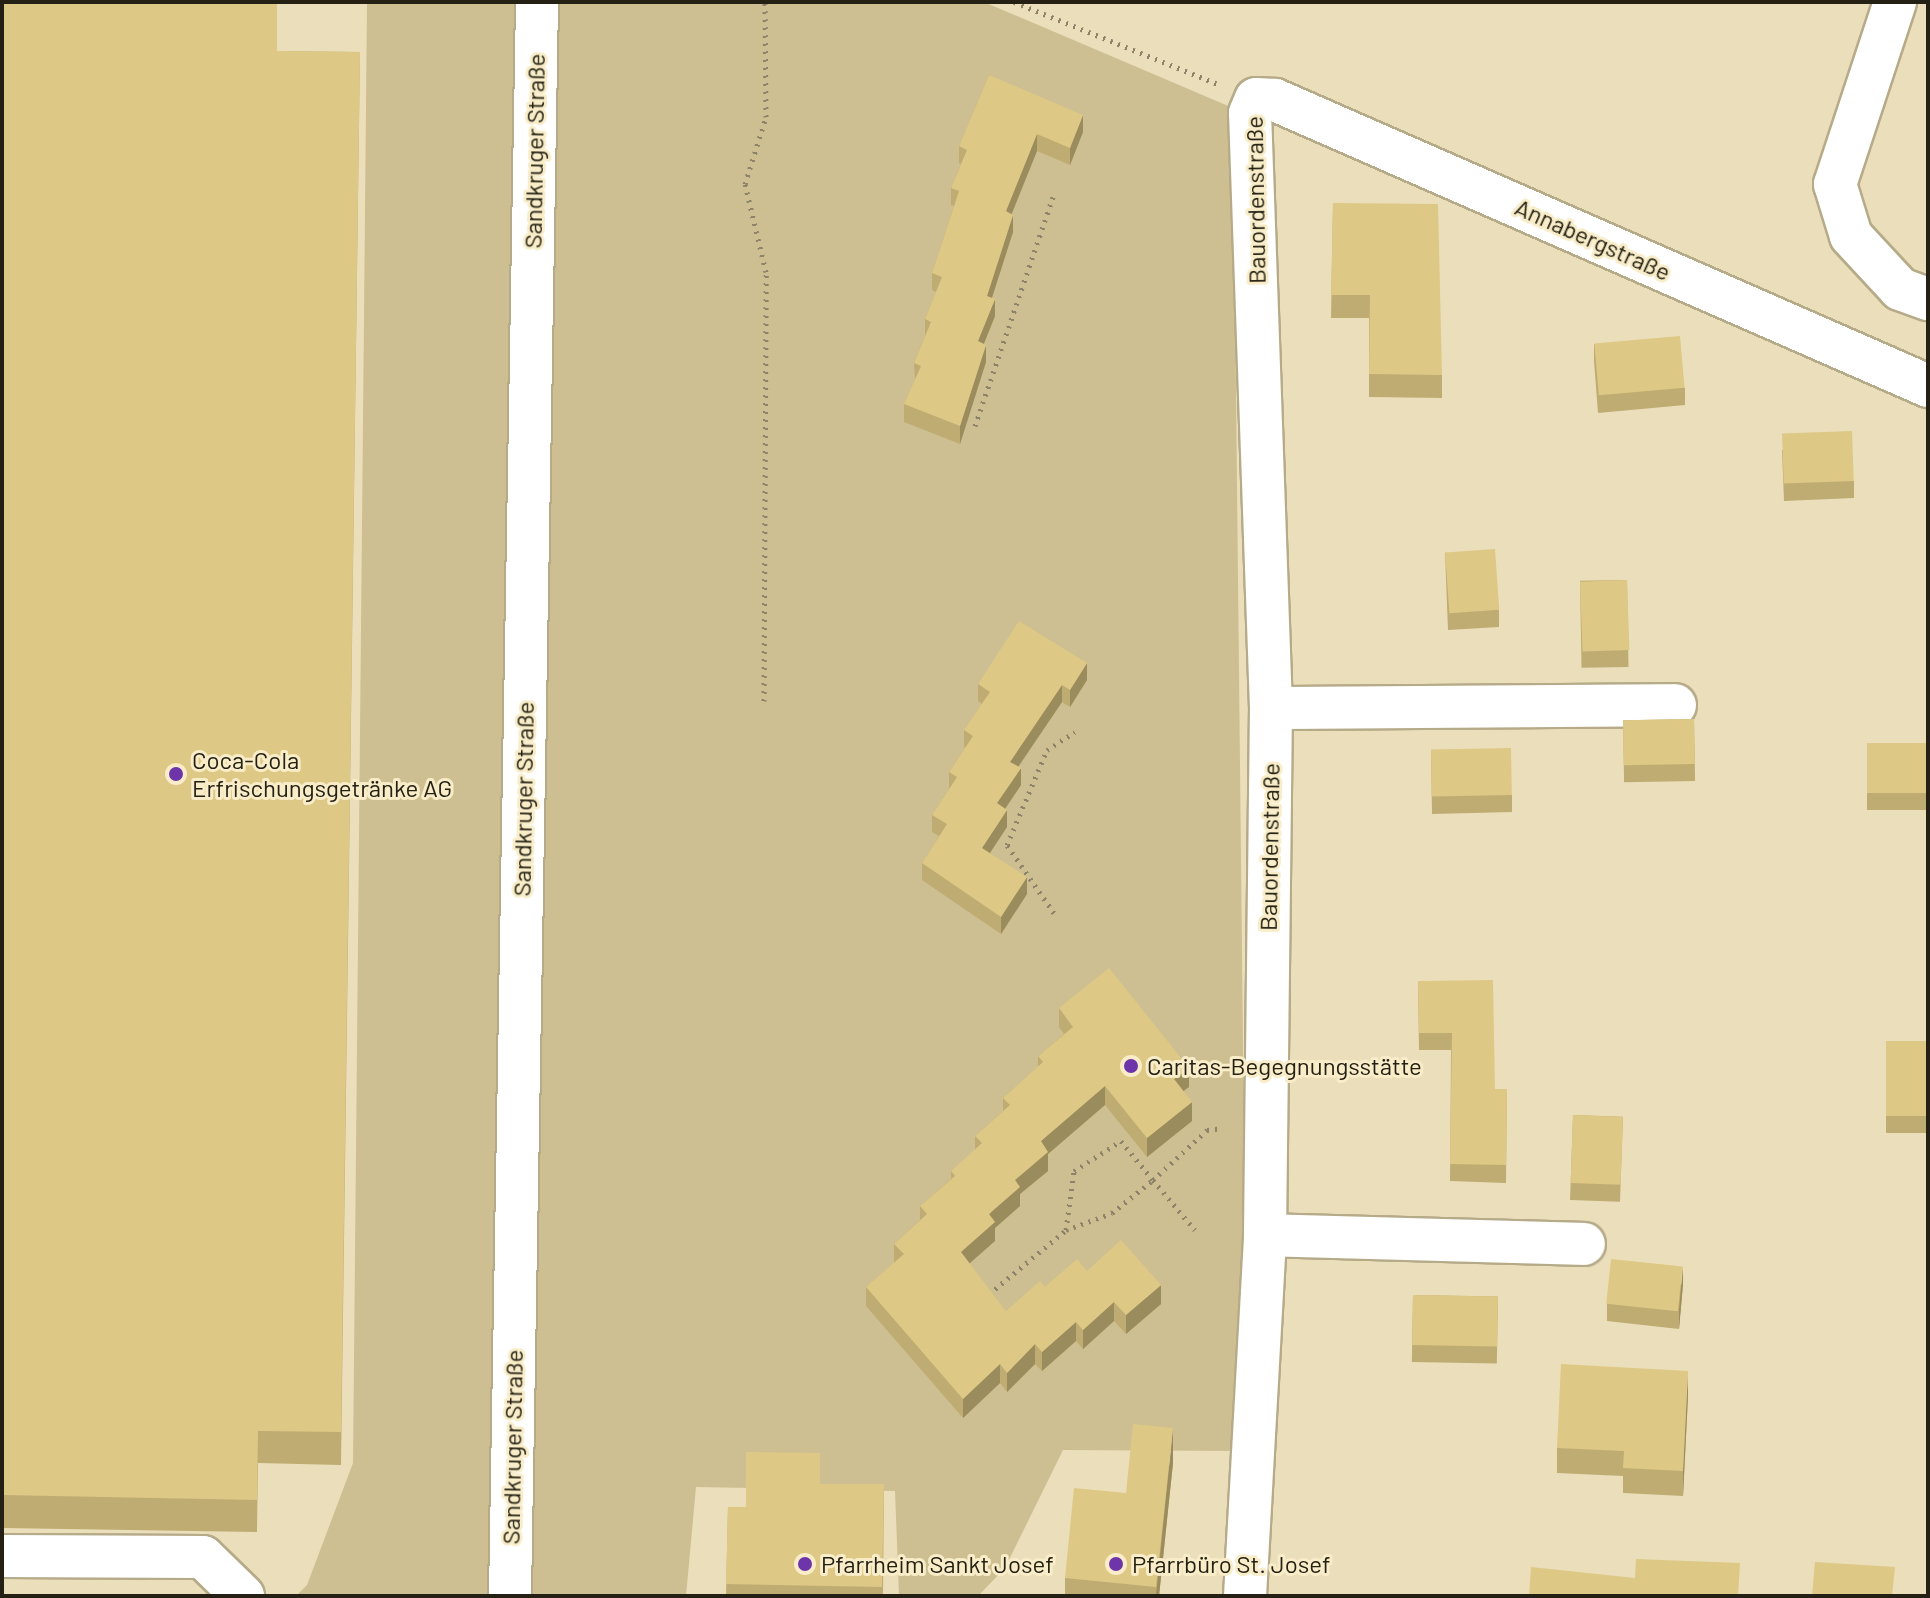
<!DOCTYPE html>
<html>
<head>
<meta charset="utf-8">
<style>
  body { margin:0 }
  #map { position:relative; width:1930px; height:1598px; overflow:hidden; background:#ebdfbb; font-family:Barlow,sans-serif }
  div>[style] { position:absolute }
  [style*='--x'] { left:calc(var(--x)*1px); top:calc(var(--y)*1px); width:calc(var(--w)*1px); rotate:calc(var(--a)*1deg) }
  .green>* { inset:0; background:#cdbf91 }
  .path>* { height:5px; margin-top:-2.5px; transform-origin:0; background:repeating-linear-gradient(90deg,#8c836a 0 2px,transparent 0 8px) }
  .roads { filter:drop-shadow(2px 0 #b6ab89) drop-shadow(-2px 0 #b6ab89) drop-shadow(0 2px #b6ab89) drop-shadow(0 -2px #b6ab89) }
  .minor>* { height:42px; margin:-21px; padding:0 21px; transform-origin:21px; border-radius:21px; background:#fff }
  .wall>* { inset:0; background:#bfac72; transform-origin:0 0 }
  .shaded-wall>* { inset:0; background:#9b8c5d }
  .building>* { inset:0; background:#dec885; transform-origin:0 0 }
  .dots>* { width:22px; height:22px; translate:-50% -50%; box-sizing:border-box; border:4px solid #f8edc8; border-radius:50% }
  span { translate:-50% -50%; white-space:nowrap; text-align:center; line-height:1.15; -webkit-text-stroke:6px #f8edc8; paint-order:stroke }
  .street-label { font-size:24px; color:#242013 }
  .poi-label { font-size:24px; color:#242013 }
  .left { translate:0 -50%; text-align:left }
  .frame { position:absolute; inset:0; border:4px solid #242013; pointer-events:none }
</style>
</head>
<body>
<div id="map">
  <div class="green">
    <i style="clip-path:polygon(367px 2px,984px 2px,1233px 108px,1245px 1234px,1236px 1451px,1063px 1450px,1005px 1568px,978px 1596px,899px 1596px,895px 1491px,696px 1487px,686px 1596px,296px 1596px,307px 1585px,353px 1463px)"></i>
  </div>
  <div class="path">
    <i style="--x:1014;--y:2;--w:220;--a:21.9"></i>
    <i style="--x:975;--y:426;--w:245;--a:-71.2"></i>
    <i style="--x:764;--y:701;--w:429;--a:-89.7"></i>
    <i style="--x:766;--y:272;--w:90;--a:-103.4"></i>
    <i style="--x:745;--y:184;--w:70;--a:-72.6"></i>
    <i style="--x:766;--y:117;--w:115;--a:-90.5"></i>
    <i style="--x:1054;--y:913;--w:83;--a:-124.7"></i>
    <i style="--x:1007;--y:845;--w:103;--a:-67.2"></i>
    <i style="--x:1047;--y:750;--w:33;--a:-33"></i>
    <i style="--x:1066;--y:1230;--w:60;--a:-82.3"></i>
    <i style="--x:1074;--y:1171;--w:56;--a:-32.6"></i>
    <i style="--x:1121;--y:1141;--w:50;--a:50.6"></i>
    <i style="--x:1153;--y:1180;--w:74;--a:-42.8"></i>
    <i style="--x:1207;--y:1130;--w:16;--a:-7"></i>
    <i style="--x:989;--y:1294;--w:100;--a:-39.7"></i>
    <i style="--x:1066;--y:1230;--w:49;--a:-20.3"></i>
    <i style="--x:1112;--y:1213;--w:53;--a:-38.8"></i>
    <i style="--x:1153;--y:1180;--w:65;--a:50"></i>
  </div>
  <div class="roads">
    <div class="minor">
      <i style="--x:1895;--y:2;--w:192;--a:108.2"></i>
      <i style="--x:1835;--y:184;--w:54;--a:72.9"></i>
      <i style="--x:1851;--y:236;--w:72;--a:47.2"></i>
      <i style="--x:1900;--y:289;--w:30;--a:20"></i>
      <i style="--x:1271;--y:708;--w:404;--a:-0.4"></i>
      <i style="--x:1265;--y:1235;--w:319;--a:1.6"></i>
      <i style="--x:2;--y:1556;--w:201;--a:0.3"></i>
      <i style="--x:203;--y:1557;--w:56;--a:44.3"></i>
      <i style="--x:510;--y:1596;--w:1594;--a:-89.03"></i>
      <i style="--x:1245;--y:1596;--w:362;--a:-86.8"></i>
      <i style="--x:1265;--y:1235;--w:527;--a:-89.35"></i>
      <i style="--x:1271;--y:708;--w:595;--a:-92.02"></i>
      <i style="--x:1250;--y:113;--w:15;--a:-67"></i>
      <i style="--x:1256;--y:99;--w:19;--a:3"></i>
      <i style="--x:1275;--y:100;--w:713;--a:23.65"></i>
    </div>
  </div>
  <div class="wall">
    <i style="clip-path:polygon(2px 2px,277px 51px,360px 52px,341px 1465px,258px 1463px,257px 1532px,2px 1528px)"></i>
    <i style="clip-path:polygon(989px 75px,1083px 132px,1070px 165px,1037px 151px,1011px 214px,1013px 232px,992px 298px,995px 316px,984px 344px,986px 362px,960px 444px,904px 422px,904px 404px,915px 380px,914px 363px,925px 336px,925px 319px,936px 292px,932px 290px,932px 273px,954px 206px,951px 205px,951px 188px,961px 164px,959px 163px,959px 146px)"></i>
    <i style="clip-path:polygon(1333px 203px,1442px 375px,1442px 398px,1369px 397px,1369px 318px,1331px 318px)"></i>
    <i style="clip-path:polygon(1594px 344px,1685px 388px,1685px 405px,1598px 413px,1594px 361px)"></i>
    <i style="clip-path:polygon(1782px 450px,1854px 481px,1854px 498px,1784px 501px)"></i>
    <i style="clip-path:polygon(1445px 552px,1499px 610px,1499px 627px,1448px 630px)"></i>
    <i style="left:1627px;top:580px;width:87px;height:47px;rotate:89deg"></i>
    <i style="clip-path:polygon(1087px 680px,1070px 707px,1062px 702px,1018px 766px,1021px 785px,1005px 808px,1007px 827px,990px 853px,1027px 894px,1001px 934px,922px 880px,922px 863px,939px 836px,932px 832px,932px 815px,949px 789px,949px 772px,965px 748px,964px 747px,964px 730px,982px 704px,978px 701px,978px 684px)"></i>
    <i style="left:1694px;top:719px;width:62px;height:71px;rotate:89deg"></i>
    <i style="left:1928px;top:743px;width:67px;height:61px;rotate:90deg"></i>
    <i style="clip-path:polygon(1431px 750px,1512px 795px,1512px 812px,1432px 814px)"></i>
    <i style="clip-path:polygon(1418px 981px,1495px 1089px,1507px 1089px,1506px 1183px,1450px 1181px,1451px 1050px,1419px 1050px)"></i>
    <i style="clip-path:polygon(1059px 1008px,1189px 1087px,1183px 1091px,1192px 1121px,1147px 1157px,1105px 1105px,1048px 1154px,1048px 1171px,1020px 1194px,1020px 1206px,995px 1228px,995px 1241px,969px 1263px,1006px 1311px,1045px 1287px,1087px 1271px,1161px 1304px,1126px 1334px,1114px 1321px,1083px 1349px,1076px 1341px,1042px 1371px,1035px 1364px,1007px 1392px,1000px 1383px,963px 1418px,866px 1306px,866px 1287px,894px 1263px,894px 1244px,920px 1220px,920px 1206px,951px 1179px,951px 1171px,975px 1150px,975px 1136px,1003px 1111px,1003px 1098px,1038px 1067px,1038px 1056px,1064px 1034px,1059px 1027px)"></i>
    <i style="left:1928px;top:1041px;width:92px;height:42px;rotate:90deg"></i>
    <i style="left:1573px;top:1115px;width:50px;height:85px;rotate:2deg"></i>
    <i style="clip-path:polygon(1683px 1284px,1679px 1329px,1607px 1321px,1607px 1304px)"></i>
    <i style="left:1413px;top:1295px;width:85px;height:67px;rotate:1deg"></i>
    <i style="clip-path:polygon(1688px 1396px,1683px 1496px,1623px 1493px,1623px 1476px,1557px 1473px,1557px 1448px)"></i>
    <i style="clip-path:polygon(1173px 1463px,1159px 1596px,1065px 1596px,1065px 1578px,1126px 1493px)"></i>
    <i style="clip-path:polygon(820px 1484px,884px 1484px,883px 1596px,726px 1596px,728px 1507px,746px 1507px)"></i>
  </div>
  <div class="shaded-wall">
    <i style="clip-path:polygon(1083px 115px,1083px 132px,1070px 165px,1070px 148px)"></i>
    <i style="clip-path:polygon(1037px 134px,1037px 151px,1006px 228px,1006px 211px)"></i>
    <i style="clip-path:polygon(1013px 215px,1013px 232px,987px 313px,987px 296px)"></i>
    <i style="clip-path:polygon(995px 299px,995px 316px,978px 358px,978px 341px)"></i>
    <i style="clip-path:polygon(986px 345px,986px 362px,960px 444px,960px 426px)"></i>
    <i style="clip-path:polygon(1087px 663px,1087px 680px,1070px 707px,1070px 690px)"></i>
    <i style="clip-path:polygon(1062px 685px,1062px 702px,1010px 779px,1010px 762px)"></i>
    <i style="clip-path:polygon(1021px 768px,1021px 785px,997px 821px,997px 803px)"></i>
    <i style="clip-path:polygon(1007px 810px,1007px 827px,982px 865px,982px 848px)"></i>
    <i style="clip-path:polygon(1027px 877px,1027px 894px,1001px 934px,1001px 917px)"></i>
    <i style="clip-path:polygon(1189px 1068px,1189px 1087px,1174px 1098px,1174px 1079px)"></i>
    <i style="clip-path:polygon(1105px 1086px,1105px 1105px,1048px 1154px,1048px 1171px,1020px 1194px,1020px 1206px,995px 1228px,995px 1241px,961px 1271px,961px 1252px,1015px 1180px,1041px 1141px)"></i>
    <i style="clip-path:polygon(1192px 1102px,1192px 1121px,1147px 1157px,1147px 1138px)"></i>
    <i style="clip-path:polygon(1683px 1266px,1683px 1284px,1679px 1329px,1679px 1311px)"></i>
    <i style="clip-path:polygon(1161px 1285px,1161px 1304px,1126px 1334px,1126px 1315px)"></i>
    <i style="clip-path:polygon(1114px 1302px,1114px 1321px,1083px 1349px,1083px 1330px)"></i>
    <i style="clip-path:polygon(1076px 1322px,1076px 1341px,1042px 1371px,1042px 1352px)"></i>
    <i style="clip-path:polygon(1035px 1344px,1035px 1364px,1007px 1392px,1007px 1373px)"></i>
    <i style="clip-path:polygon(1000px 1364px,1000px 1383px,963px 1418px,963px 1399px)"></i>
    <i style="clip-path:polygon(1688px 1371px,1688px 1396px,1683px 1496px,1683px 1471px)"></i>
    <i style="clip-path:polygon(1173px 1428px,1173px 1463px,1159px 1596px,1156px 1596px)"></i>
  </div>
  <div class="building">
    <i style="clip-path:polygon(2px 2px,277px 2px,277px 51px,360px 52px,341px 1432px,258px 1431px,257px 1500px,2px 1495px)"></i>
    <i style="clip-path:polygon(989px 75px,1083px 115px,1070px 148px,1037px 134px,1006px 211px,1013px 215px,987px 296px,995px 299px,978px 341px,986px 345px,960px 426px,904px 404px,921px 366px,914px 363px,931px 322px,925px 319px,942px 277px,932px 273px,959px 191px,951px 188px,967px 150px,959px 146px)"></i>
    <i style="clip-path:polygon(1333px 203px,1438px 204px,1442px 375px,1369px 374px,1370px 295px,1331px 295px)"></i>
    <i style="left:1680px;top:336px;width:52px;height:86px;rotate:85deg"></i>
    <i style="left:1852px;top:431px;width:50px;height:70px;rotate:88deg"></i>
    <i style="left:1495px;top:549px;width:61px;height:50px;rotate:86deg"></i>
    <i style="left:1627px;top:580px;width:70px;height:47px;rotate:88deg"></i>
    <i style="clip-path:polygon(1019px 621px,1087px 663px,1070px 690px,1062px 685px,1010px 762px,1021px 768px,997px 803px,1007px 810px,982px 848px,1027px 877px,1001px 917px,922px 863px,947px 824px,932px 815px,957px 777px,949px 772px,973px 736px,964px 730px,990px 692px,978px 684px)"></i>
    <i style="left:1694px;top:719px;width:45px;height:71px;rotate:89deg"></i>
    <i style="left:1928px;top:743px;width:50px;height:61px;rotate:90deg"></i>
    <i style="left:1511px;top:748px;width:47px;height:80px;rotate:89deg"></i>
    <i style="clip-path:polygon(1109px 968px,1189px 1068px,1174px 1079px,1192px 1102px,1147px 1138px,1105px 1086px,1041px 1141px,1048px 1152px,1015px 1180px,1020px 1187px,989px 1214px,995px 1222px,961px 1252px,1006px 1311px,1040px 1281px,1045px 1287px,1077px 1259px,1087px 1271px,1121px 1240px,1161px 1285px,1126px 1315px,1114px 1302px,1083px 1330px,1076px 1322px,1042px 1352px,1035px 1344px,1007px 1373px,1000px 1364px,963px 1399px,866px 1287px,904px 1254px,894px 1244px,927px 1214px,920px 1206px,955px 1176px,951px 1171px,982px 1143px,975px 1136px,1010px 1105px,1003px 1098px,1043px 1062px,1038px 1056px,1073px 1027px,1059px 1008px)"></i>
    <i style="clip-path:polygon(1493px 980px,1495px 1089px,1507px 1089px,1506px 1165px,1450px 1164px,1452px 1033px,1419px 1033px,1418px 981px)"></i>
    <i style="left:1928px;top:1041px;width:75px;height:42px;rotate:90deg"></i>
    <i style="left:1573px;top:1115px;width:50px;height:68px;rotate:2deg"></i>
    <i style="left:1611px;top:1259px;width:72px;height:45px;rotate:6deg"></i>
    <i style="left:1413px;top:1295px;width:85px;height:50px;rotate:1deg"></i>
    <i style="clip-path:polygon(1561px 1364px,1688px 1371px,1683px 1471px,1623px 1468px,1624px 1451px,1557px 1448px)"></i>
    <i style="clip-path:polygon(1133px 1424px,1173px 1428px,1156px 1587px,1065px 1578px,1074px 1488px,1126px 1493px)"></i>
    <i style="clip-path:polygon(746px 1452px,820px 1453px,820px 1484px,884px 1484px,882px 1587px,726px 1584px,728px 1507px,746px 1507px)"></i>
    <i style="clip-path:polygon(1636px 1559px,1740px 1563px,1738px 1596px,1529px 1596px,1531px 1567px,1635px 1578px)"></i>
    <i style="clip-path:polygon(1815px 1562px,1895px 1567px,1892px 1596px,1812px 1596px)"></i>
  </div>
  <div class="dots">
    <i style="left:176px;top:774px;background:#6e34aa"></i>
    <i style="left:1131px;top:1066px;background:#6e34aa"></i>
    <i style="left:805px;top:1564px;background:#6e34aa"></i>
    <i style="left:1116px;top:1564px;background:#6e34aa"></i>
  </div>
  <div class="street-label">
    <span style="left:534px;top:151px;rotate:-89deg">Sandkruger Straße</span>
    <span style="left:1255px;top:200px;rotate:-91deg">Bauordenstraße</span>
    <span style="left:1593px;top:239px;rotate:24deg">Annabergstraße</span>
    <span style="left:523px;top:799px;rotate:-89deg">Sandkruger Straße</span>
    <span style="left:1269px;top:847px;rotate:-89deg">Bauordenstraße</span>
    <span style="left:512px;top:1447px;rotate:-89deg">Sandkruger Straße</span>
  </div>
  <div class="poi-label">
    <span class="left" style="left:192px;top:774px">Coca-Cola<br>Erfrischungsgetränke AG</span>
    <span class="left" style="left:1147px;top:1066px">Caritas-Begegnungsstätte</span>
    <span class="left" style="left:821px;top:1564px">Pfarrheim Sankt Josef</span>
    <span class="left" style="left:1132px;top:1564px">Pfarrbüro St. Josef</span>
  </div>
  <div class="frame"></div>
</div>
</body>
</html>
